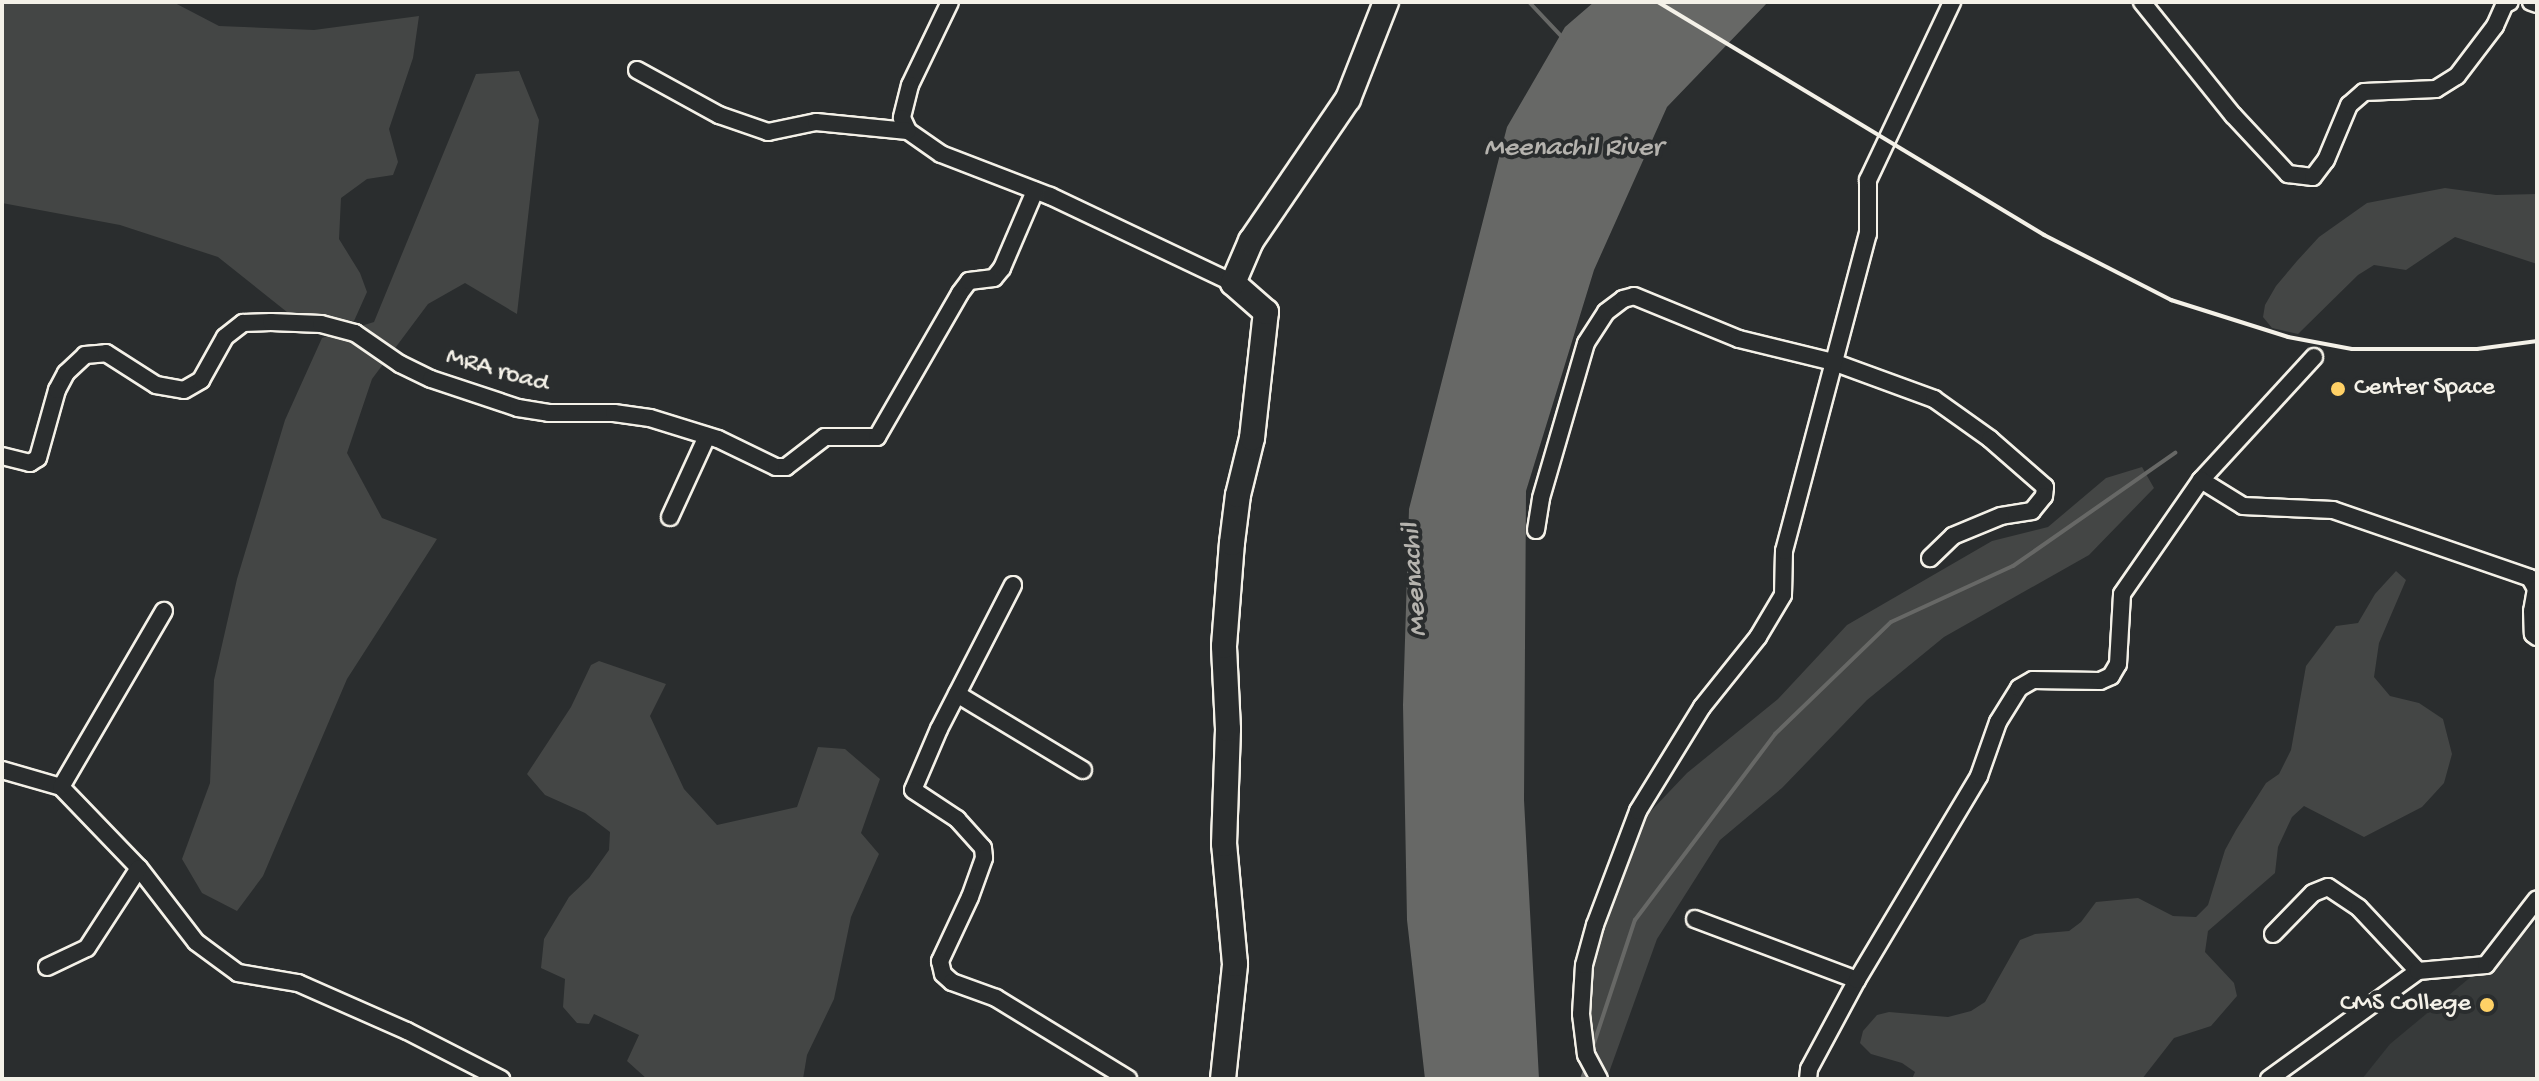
<!DOCTYPE html>
<html>
<head>
<meta charset="utf-8">
<style>
  body { margin:0 }
  #map { position:relative; width:2539px; height:1081px; overflow:hidden; background:#2a2d2e; font-family:"Gochi Hand",sans-serif }
  div>[style] { position:absolute }
  [style*='--x'] { left:calc(var(--x)*1px); top:calc(var(--y)*1px); width:calc(var(--w)*1px); rotate:calc(var(--a)*1deg) }
  .built>* { inset:0; background:#373a3a }
  .green>* { inset:0; background:#444645 }
  .water>* { inset:0; background:#676866 }
  .stream>* { height:4px; margin:-2px; padding:0 2px; transform-origin:2px; border-radius:2px; background:#676866 }
  .roads { filter:drop-shadow(2px 0 #f4f1e8) drop-shadow(-2px 0 #f4f1e8) drop-shadow(0 2px #f4f1e8) drop-shadow(0 -2px #f4f1e8) }
  .street>* { height:16px; margin:-8px; padding:0 8px; transform-origin:8px; border-radius:8px; background:#2a2d2e }
  .secondary>* { height:24px; margin:-12px; padding:0 12px; transform-origin:12px; border-radius:12px; background:#2a2d2e }
  .rail>* { height:4px; margin:-2px; padding:0 2px; transform-origin:2px; border-radius:2px; background:#f4f1e8 }
  .dots>* { width:22px; height:22px; translate:-50% -50%; box-sizing:border-box; border:4px solid #2a2d2e; border-radius:50% }
  span { translate:-50% -50%; white-space:nowrap; text-align:center; line-height:1.15; -webkit-text-stroke:8px #2a2d2e; paint-order:stroke }
  .street-label { font-size:26px; color:#f4f1e8 }
  .poi-label { font-size:26px; color:#f4f1e8 }
  .left { translate:0 -50%; text-align:left }
  .right { translate:-100% -50%; text-align:right }
  .water-label { font-size:28px; color:#b5b3ae; font-style:italic }
  .frame { position:absolute; inset:0; border:4px solid #f4f1e8; pointer-events:none }
</style>
</head>
<body>
<div id="map">
  <div class="built">
    <i style="clip-path:polygon(2537px 922px,2537px 1079px,2362px 1079px,2390px 1044px)"></i>
  </div>
  <div class="green">
    <i style="clip-path:polygon(2px 2px,173px 2px,219px 26px,314px 30px,419px 16px,413px 58px,389px 129px,398px 162px,393px 175px,367px 179px,341px 198px,339px 239px,360px 273px,367px 292px,354px 321px,292px 316px,218px 257px,120px 225px,2px 203px)"></i>
    <i style="clip-path:polygon(519px 71px,539px 120px,517px 314px,465px 283px,428px 304px,372px 379px,347px 453px,382px 518px,437px 539px,347px 679px,263px 876px,237px 911px,202px 893px,182px 859px,210px 783px,214px 680px,237px 579px,285px 420px,322px 338px,374px 322px,476px 74px)"></i>
    <i style="clip-path:polygon(2445px 188px,2496px 195px,2537px 194px,2537px 264px,2455px 237px,2406px 270px,2374px 265px,2358px 275px,2298px 334px,2272px 328px,2263px 317px,2265px 305px,2276px 286px,2297px 261px,2319px 237px,2367px 203px)"></i>
    <i style="clip-path:polygon(2142px 467px,2154px 488px,2089px 555px,1944px 637px,1867px 700px,1782px 788px,1720px 840px,1657px 939px,1607px 1078px,1589px 1054px,1588px 991px,1617px 877px,1649px 813px,1687px 773px,1778px 699px,1847px 625px,1992px 541px,2048px 527px,2106px 478px)"></i>
    <i style="clip-path:polygon(2396px 571px,2406px 580px,2379px 643px,2374px 677px,2390px 696px,2419px 703px,2443px 719px,2452px 754px,2444px 783px,2422px 807px,2364px 837px,2304px 806px,2292px 817px,2278px 847px,2275px 873px,2208px 931px,2205px 952px,2234px 983px,2237px 996px,2211px 1026px,2174px 1038px,2142px 1079px,1912px 1079px,1915px 1072px,1902px 1063px,1871px 1054px,1860px 1043px,1863px 1031px,1877px 1015px,1889px 1012px,1948px 1017px,1971px 1011px,1985px 1002px,2020px 940px,2035px 934px,2069px 931px,2081px 922px,2096px 902px,2138px 898px,2173px 916px,2196px 917px,2208px 905px,2225px 850px,2236px 830px,2266px 783px,2279px 774px,2291px 750px,2306px 666px,2336px 626px,2358px 623px,2375px 594px)"></i>
    <i style="clip-path:polygon(599px 661px,666px 684px,650px 716px,684px 789px,717px 825px,797px 807px,818px 747px,845px 749px,880px 779px,861px 833px,879px 854px,851px 917px,834px 999px,807px 1055px,803px 1079px,647px 1079px,627px 1061px,639px 1035px,594px 1014px,589px 1024px,577px 1023px,563px 1007px,565px 979px,541px 968px,544px 939px,569px 897px,589px 878px,609px 850px,610px 832px,585px 813px,545px 795px,527px 774px,571px 707px,591px 665px)"></i>
  </div>
  <div class="water">
    <i style="clip-path:polygon(1594px 2px,1768px 2px,1667px 107px,1594px 270px,1526px 491px,1524px 800px,1539px 1079px,1425px 1079px,1407px 920px,1403px 705px,1409px 509px,1507px 127px,1565px 27px)"></i>
  </div>
  <div class="stream">
    <i style="--x:1529;--y:2;--w:50;--a:46.6"></i>
    <i style="--x:1592;--y:1049;--w:136;--a:-71.6"></i>
    <i style="--x:1635;--y:920;--w:233;--a:-53"></i>
    <i style="--x:1775;--y:734;--w:161;--a:-44"></i>
    <i style="--x:1891;--y:622;--w:134;--a:-24.7"></i>
    <i style="--x:2013;--y:566;--w:198;--a:-34.9"></i>
    <i style="--x:1582;--y:1079;--w:15;--a:-70"></i>
  </div>
  <div class="roads">
    <div class="street">
      <i style="--x:950;--y:2;--w:92;--a:115.7"></i>
      <i style="--x:910;--y:85;--w:34;--a:104"></i>
      <i style="--x:902;--y:118;--w:14;--a:65"></i>
      <i style="--x:908;--y:131;--w:40;--a:34.9"></i>
      <i style="--x:941;--y:154;--w:117;--a:21.1"></i>
      <i style="--x:1050;--y:196;--w:203;--a:25.4"></i>
      <i style="--x:2142;--y:2;--w:145;--a:51.2"></i>
      <i style="--x:2233;--y:115;--w:81;--a:47"></i>
      <i style="--x:2288;--y:174;--w:25;--a:7"></i>
      <i style="--x:2313;--y:177;--w:21;--a:-53"></i>
      <i style="--x:2326;--y:160;--w:60;--a:-67.3"></i>
      <i style="--x:2349;--y:105;--w:20;--a:-41"></i>
      <i style="--x:2364;--y:92;--w:72;--a:-2.4"></i>
      <i style="--x:2436;--y:89;--w:25;--a:-32"></i>
      <i style="--x:2457;--y:76;--w:63;--a:-52.8"></i>
      <i style="--x:2495;--y:26;--w:24;--a:-66"></i>
      <i style="--x:2505;--y:4;--w:5;--a:-22"></i>
      <i style="--x:2531;--y:2;--w:6;--a:18"></i>
      <i style="--x:637;--y:70;--w:94;--a:28.8"></i>
      <i style="--x:719;--y:115;--w:52;--a:19.1"></i>
      <i style="--x:768;--y:132;--w:49;--a:-11.8"></i>
      <i style="--x:816;--y:122;--w:92;--a:5.6"></i>
      <i style="--x:2;--y:456;--w:29;--a:14"></i>
      <i style="--x:30;--y:463;--w:9;--a:-32"></i>
      <i style="--x:38;--y:458;--w:71;--a:-74.4"></i>
      <i style="--x:57;--y:390;--w:19;--a:-62"></i>
      <i style="--x:66;--y:373;--w:26;--a:-43"></i>
      <i style="--x:85;--y:355;--w:21;--a:-5"></i>
      <i style="--x:106;--y:353;--w:59;--a:32.6"></i>
      <i style="--x:156;--y:385;--w:28;--a:10"></i>
      <i style="--x:184;--y:390;--w:20;--a:-30"></i>
      <i style="--x:201;--y:380;--w:49;--a:-60.8"></i>
      <i style="--x:225;--y:337;--w:23;--a:-38"></i>
      <i style="--x:243;--y:323;--w:28;--a:-2"></i>
      <i style="--x:271;--y:322;--w:50;--a:2.3"></i>
      <i style="--x:321;--y:324;--w:35;--a:15"></i>
      <i style="--x:355;--y:333;--w:55;--a:34.6"></i>
      <i style="--x:400;--y:364;--w:34;--a:26"></i>
      <i style="--x:431;--y:379;--w:92;--a:18.4"></i>
      <i style="--x:518;--y:408;--w:31;--a:9"></i>
      <i style="--x:549;--y:413;--w:65;--a:0"></i>
      <i style="--x:614;--y:413;--w:36;--a:8"></i>
      <i style="--x:650;--y:418;--w:71;--a:17.2"></i>
      <i style="--x:718;--y:439;--w:64;--a:25.8"></i>
      <i style="--x:776;--y:467;--w:10;--a:0"></i>
      <i style="--x:786;--y:467;--w:49;--a:-37.6"></i>
      <i style="--x:825;--y:437;--w:52;--a:0"></i>
      <i style="--x:877;--y:437;--w:166;--a:-60"></i>
      <i style="--x:960;--y:293;--w:15;--a:-53"></i>
      <i style="--x:969;--y:281;--w:25;--a:-7"></i>
      <i style="--x:994;--y:278;--w:13;--a:-51"></i>
      <i style="--x:1002;--y:268;--w:84;--a:-66.8"></i>
      <i style="--x:2201;--y:480;--w:167;--a:-47.4"></i>
      <i style="--x:670;--y:517;--w:89;--a:-65.4"></i>
      <i style="--x:1536;--y:530;--w:32;--a:-81"></i>
      <i style="--x:1541;--y:498;--w:161;--a:-73.8"></i>
      <i style="--x:1586;--y:343;--w:37;--a:-57"></i>
      <i style="--x:1606;--y:312;--w:21;--a:-37"></i>
      <i style="--x:1623;--y:299;--w:11;--a:-15"></i>
      <i style="--x:1634;--y:296;--w:113;--a:22.3"></i>
      <i style="--x:1739;--y:339;--w:97;--a:13.7"></i>
      <i style="--x:1833;--y:362;--w:108;--a:20.1"></i>
      <i style="--x:1934;--y:399;--w:69;--a:35.5"></i>
      <i style="--x:1990;--y:439;--w:73;--a:41.1"></i>
      <i style="--x:2045;--y:487;--w:9;--a:96"></i>
      <i style="--x:2044;--y:496;--w:19;--a:129"></i>
      <i style="--x:2032;--y:511;--w:31;--a:171"></i>
      <i style="--x:2001;--y:516;--w:52;--a:157.4"></i>
      <i style="--x:1953;--y:536;--w:32;--a:136"></i>
      <i style="--x:1013;--y:585;--w:162;--a:117.2"></i>
      <i style="--x:939;--y:729;--w:66;--a:113.1"></i>
      <i style="--x:913;--y:790;--w:53;--a:33.4"></i>
      <i style="--x:957;--y:819;--w:39;--a:48"></i>
      <i style="--x:983;--y:848;--w:10;--a:84"></i>
      <i style="--x:984;--y:858;--w:41;--a:109.7"></i>
      <i style="--x:970;--y:897;--w:71;--a:115.1"></i>
      <i style="--x:940;--y:961;--w:13;--a:77"></i>
      <i style="--x:943;--y:974;--w:12;--a:42"></i>
      <i style="--x:952;--y:982;--w:47;--a:20"></i>
      <i style="--x:996;--y:998;--w:155;--a:31.5"></i>
      <i style="--x:957;--y:694;--w:147;--a:31.1"></i>
      <i style="--x:2;--y:770;--w:61;--a:16.1"></i>
      <i style="--x:61;--y:787;--w:112;--a:46.1"></i>
      <i style="--x:139;--y:868;--w:93;--a:52.4"></i>
      <i style="--x:196;--y:942;--w:52;--a:36.4"></i>
      <i style="--x:238;--y:973;--w:61;--a:9.5"></i>
      <i style="--x:298;--y:983;--w:119;--a:23.8"></i>
      <i style="--x:407;--y:1031;--w:106;--a:27.1"></i>
      <i style="--x:61;--y:787;--w:204;--a:-59.7"></i>
      <i style="--x:1695;--y:919;--w:173;--a:20.6"></i>
      <i style="--x:2273;--y:934;--w:57;--a:-45.7"></i>
      <i style="--x:2313;--y:893;--w:16;--a:-22"></i>
      <i style="--x:2328;--y:887;--w:37;--a:34"></i>
      <i style="--x:2359;--y:908;--w:86;--a:46.9"></i>
      <i style="--x:47;--y:967;--w:44;--a:-25.4"></i>
      <i style="--x:87;--y:948;--w:95;--a:-57"></i>
      <i style="--x:1599;--y:1079;--w:27;--a:-118"></i>
      <i style="--x:1586;--y:1055;--w:41;--a:-97"></i>
      <i style="--x:1581;--y:1014;--w:49;--a:-86.5"></i>
      <i style="--x:1584;--y:965;--w:41;--a:-74.6"></i>
      <i style="--x:1595;--y:925;--w:122;--a:-69.3"></i>
      <i style="--x:1638;--y:811;--w:122;--a:-58.4"></i>
      <i style="--x:1702;--y:707;--w:90;--a:-51.3"></i>
      <i style="--x:1758;--y:637;--w:49;--a:-59.2"></i>
      <i style="--x:1783;--y:595;--w:44;--a:-88.7"></i>
      <i style="--x:1784;--y:551;--w:328;--a:-75.2"></i>
      <i style="--x:1868;--y:234;--w:54;--a:-90"></i>
      <i style="--x:1868;--y:180;--w:197;--a:-64.7"></i>
      <i style="--x:1808;--y:1079;--w:10;--a:-84"></i>
      <i style="--x:1809;--y:1069;--w:101;--a:-61.7"></i>
      <i style="--x:1857;--y:980;--w:238;--a:-59.1"></i>
      <i style="--x:1979;--y:776;--w:57;--a:-70.6"></i>
      <i style="--x:1998;--y:722;--w:40;--a:-58"></i>
      <i style="--x:2019;--y:688;--w:16;--a:-30"></i>
      <i style="--x:2033;--y:680;--w:67;--a:0.9"></i>
      <i style="--x:2100;--y:681;--w:12;--a:-24"></i>
      <i style="--x:2111;--y:676;--w:14;--a:-60"></i>
      <i style="--x:2118;--y:664;--w:70;--a:-86.7"></i>
      <i style="--x:2122;--y:594;--w:139;--a:-55.3"></i>
      <i style="--x:2201;--y:480;--w:49;--a:31.8"></i>
      <i style="--x:2243;--y:506;--w:90;--a:2.5"></i>
      <i style="--x:2333;--y:510;--w:208;--a:19"></i>
      <i style="--x:2530;--y:578;--w:13;--a:61"></i>
      <i style="--x:2536;--y:589;--w:22;--a:100"></i>
      <i style="--x:2532;--y:611;--w:23;--a:88"></i>
      <i style="--x:2533;--y:634;--w:5;--a:37"></i>
      <i style="--x:2269;--y:1079;--w:184;--a:-35.9"></i>
      <i style="--x:2418;--y:971;--w:68;--a:-5"></i>
      <i style="--x:2486;--y:965;--w:83;--a:-52.3"></i>
    </div>
    <div class="secondary">
      <i style="--x:1223;--y:1079;--w:116;--a:-84"></i>
      <i style="--x:1235;--y:964;--w:121;--a:-95.2"></i>
      <i style="--x:1224;--y:844;--w:115;--a:-88"></i>
      <i style="--x:1228;--y:729;--w:83;--a:-92.8"></i>
      <i style="--x:1224;--y:646;--w:103;--a:-85.6"></i>
      <i style="--x:1232;--y:543;--w:48;--a:-82.9"></i>
      <i style="--x:1238;--y:495;--w:59;--a:-76.2"></i>
      <i style="--x:1252;--y:438;--w:127;--a:-83.7"></i>
      <i style="--x:1266;--y:312;--w:44;--a:-138.7"></i>
      <i style="--x:1233;--y:283;--w:46;--a:-66.8"></i>
      <i style="--x:1251;--y:241;--w:172;--a:-55.7"></i>
      <i style="--x:1348;--y:99;--w:104;--a:-68.6"></i>
    </div>
  </div>
  <div class="rail">
    <i style="--x:1658;--y:2;--w:451;--a:31.1"></i>
    <i style="--x:2044;--y:235;--w:143;--a:27.1"></i>
    <i style="--x:2171;--y:300;--w:123;--a:17.5"></i>
    <i style="--x:2288;--y:337;--w:65;--a:10.6"></i>
    <i style="--x:2352;--y:349;--w:125;--a:0"></i>
    <i style="--x:2477;--y:349;--w:61;--a:-7.6"></i>
  </div>
  <div class="dots">
    <i style="left:2338px;top:389px;background:#ffd166"></i>
    <i style="left:2487px;top:1005px;background:#ffd166"></i>
  </div>
  <div class="street-label">
    <span style="left:497px;top:372px;rotate:16deg">MRA road</span>
  </div>
  <div class="poi-label">
    <span class="left" style="left:2354px;top:389px">Center Space</span>
    <span class="right" style="left:2471px;top:1005px">CMS College</span>
  </div>
  <div class="water-label">
    <span style="left:1573px;top:149px">Meenachil River</span>
    <span style="left:1416px;top:580px;rotate:-94deg">Meenachil</span>
  </div>
  <div class="frame"></div>
</div>
</body>
</html>
